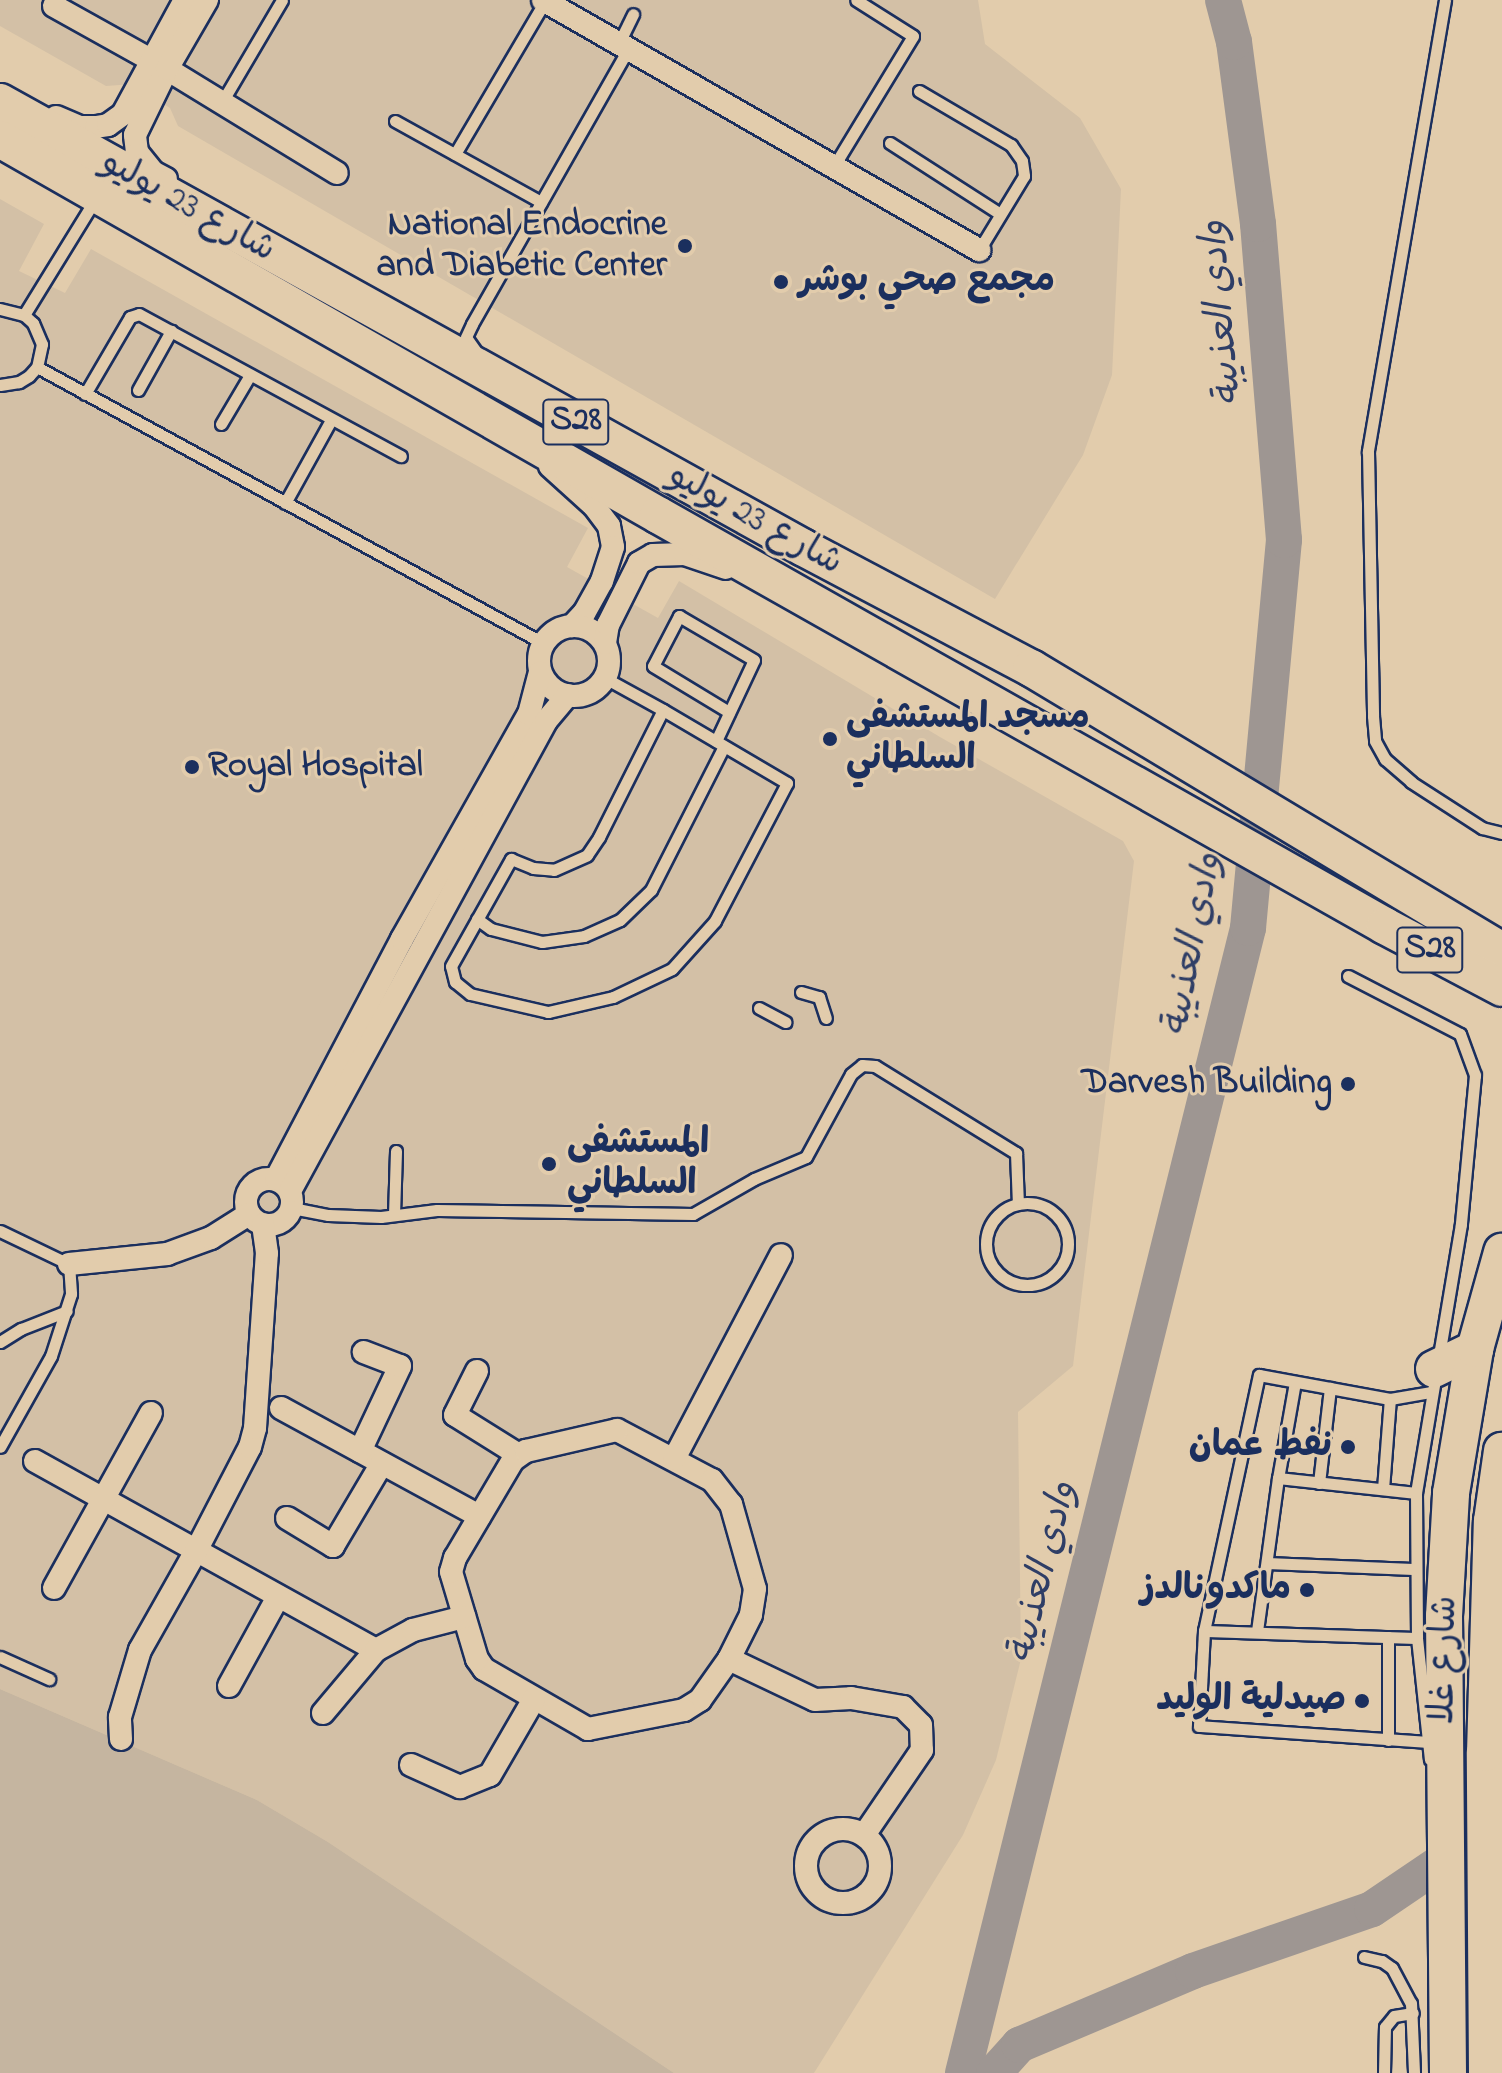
<!DOCTYPE html>
<html>
<head>
<meta charset="utf-8">
<style>
  body { margin:0 }
  #map { position:relative; width:1502px; height:2073px; overflow:hidden; background:#e2ccac; font-family:"Indie Flower","Playpen Sans Arabic",sans-serif }
  div>[style] { position:absolute }
  [style*='--x'] { left:calc(var(--x)*1px); top:calc(var(--y)*1px); width:calc(var(--w)*1px); rotate:calc(var(--a)*1deg) }
  .built>* { inset:0; background:#d3c0a6 }
  .green>* { inset:0; background:#c5b5a0 }
  .river>* { height:36px; margin:-18px; padding:0 18px; transform-origin:18px; border-radius:18px; background:#9e9692 }
  .roads { filter:drop-shadow(2px 0 #1b2f5e) drop-shadow(-2px 0 #1b2f5e) drop-shadow(0 2px #1b2f5e) drop-shadow(0 -2px #1b2f5e) }
  .service>* { height:11px; margin:-5.5px; padding:0 5.5px; transform-origin:5.5px; border-radius:5.5px; background:#e2ccac }
  .service>.ring { margin:-5.5px; padding:0; box-sizing:content-box; background:none; border:11px solid #e2ccac; border-radius:50% }
  .minor>* { height:22px; margin:-11px; padding:0 11px; transform-origin:11px; border-radius:11px; background:#e2ccac }
  .minor>.ring { margin:-11px; padding:0; box-sizing:content-box; background:none; border:22px solid #e2ccac; border-radius:50% }
  .primary>* { height:36px; margin:-18px; padding:0 18px; transform-origin:18px; border-radius:18px; background:#e2ccac }
  .dots>* { width:22px; height:22px; translate:-50% -50%; box-sizing:border-box; border:4px solid #e2ccac; border-radius:50% }
  span { translate:-50% -50%; white-space:nowrap; text-align:center; line-height:1.15; -webkit-text-stroke:6px #e2ccac; paint-order:stroke }
  .shield-label span { padding:2px 6px; background:#e2ccac; border:2px solid; border-radius:6px; -webkit-text-stroke-width:0 }
  .shield-label { font-size:34px; color:#1b2f5e; font-weight:700 }
  .street-label { font-size:36px; color:#1b2f5e }
  .poi-label { font-size:36px; color:#1b2f5e; font-weight:700 }
  .right { translate:-100% -50%; text-align:right }
  .left { translate:0 -50%; text-align:left }
  .water-label { font-size:38px; color:#2f3e66; font-style:italic }
</style>
</head>
<body>
<div id="map">
  <div class="built">
    <i style="clip-path:polygon(0 0,978px 0,985px 44px,1080px 118px,1121px 189px,1112px 375px,1083px 455px,995px 599px,178px 126px,170px 108px,132px 84px,106px 86px,0 26px)"></i>
    <i style="clip-path:polygon(0 199px,44px 224px,19px 271px,65px 293px,91px 249px,588px 528px,567px 567px,658px 618px,679px 581px,940px 737px,1123px 841px,1134px 861px,1073px 1366px,1018px 1412px,1021px 1659px,996px 1760px,963px 1835px,814px 2073px,674px 2073px,328px 1842px,257px 1800px,0 1689px)"></i>
  </div>
  <div class="green">
    <i style="clip-path:polygon(0 1689px,257px 1800px,328px 1842px,674px 2073px,0 2073px)"></i>
  </div>
  <div class="river">
    <i style="--x:963;--y:2073;--w:1180;--a:-76.02"></i>
    <i style="--x:1248;--y:928;--w:390;--a:-84.7"></i>
    <i style="--x:1284;--y:540;--w:317;--a:-94.7"></i>
    <i style="--x:1258;--y:224;--w:184;--a:-97.5"></i>
    <i style="--x:1234;--y:42;--w:43;--a:-104.7"></i>
    <i style="--x:994;--y:2073;--w:38;--a:-48"></i>
    <i style="--x:1019;--y:2045;--w:189;--a:-23"></i>
    <i style="--x:1193;--y:1971;--w:189;--a:-19.1"></i>
    <i style="--x:1372;--y:1909;--w:157;--a:-34.1"></i>
  </div>
  <div class="roads">
    <div class="service">
      <i style="--x:1445;--y:0;--w:458;--a:99.7"></i>
      <i style="--x:1368;--y:451;--w:265;--a:88.9"></i>
      <i style="--x:1373;--y:716;--w:25;--a:85"></i>
      <i style="--x:1375;--y:741;--w:21;--a:61"></i>
      <i style="--x:1385;--y:759;--w:35;--a:41"></i>
      <i style="--x:1411;--y:782;--w:85;--a:32.9"></i>
      <i style="--x:1482;--y:828;--w:21;--a:14"></i>
      <i style="--x:619;--y:43;--w:32;--a:-64"></i>
      <i style="--x:919;--y:91;--w:107;--a:30.4"></i>
      <i style="--x:1011;--y:145;--w:19;--a:55"></i>
      <i style="--x:1022;--y:161;--w:15;--a:82"></i>
      <i style="--x:1024;--y:176;--w:87;--a:121.3"></i>
      <i style="--x:222;--y:102;--w:118;--a:-59.5"></i>
      <i style="--x:395;--y:121;--w:167;--a:29"></i>
      <i style="--x:890;--y:143;--w:131;--a:32.8"></i>
      <i style="--x:455;--y:154;--w:178;--a:-59.5"></i>
      <i style="--x:834;--y:166;--w:152;--a:-58.7"></i>
      <i style="--x:913;--y:36;--w:67;--a:-147.7"></i>
      <i style="--x:0;--y:309;--w:25;--a:14"></i>
      <i style="--x:24;--y:315;--w:12;--a:42"></i>
      <i style="--x:33;--y:323;--w:23;--a:67"></i>
      <i style="--x:42;--y:344;--w:24;--a:102"></i>
      <i style="--x:37;--y:367;--w:12;--a:132"></i>
      <i style="--x:29;--y:376;--w:12;--a:149"></i>
      <i style="--x:19;--y:382;--w:19;--a:171"></i>
      <i style="--x:24;--y:315;--w:137;--a:-58.4"></i>
      <i style="--x:477;--y:353;--w:19;--a:-125"></i>
      <i style="--x:466;--y:337;--w:14;--a:-65"></i>
      <i style="--x:472;--y:324;--w:318;--a:-60.4"></i>
      <i style="--x:37;--y:367;--w:576;--a:28.61"></i>
      <i style="--x:138;--y:390;--w:68;--a:-60.8"></i>
      <i style="--x:85;--y:394;--w:89;--a:-59.7"></i>
      <i style="--x:130;--y:317;--w:9;--a:-18"></i>
      <i style="--x:139;--y:314;--w:298;--a:28.5"></i>
      <i style="--x:221;--y:424;--w:57;--a:-59.4"></i>
      <i style="--x:285;--y:503;--w:95;--a:-61"></i>
      <i style="--x:605;--y:678;--w:66;--a:28.9"></i>
      <i style="--x:663;--y:710;--w:144;--a:30.5"></i>
      <i style="--x:787;--y:783;--w:156;--a:117.6"></i>
      <i style="--x:715;--y:921;--w:64;--a:131.9"></i>
      <i style="--x:672;--y:969;--w:65;--a:154.6"></i>
      <i style="--x:613;--y:997;--w:67;--a:167"></i>
      <i style="--x:548;--y:1012;--w:80;--a:-167"></i>
      <i style="--x:470;--y:994;--w:19;--a:-141"></i>
      <i style="--x:455;--y:982;--w:16;--a:-104"></i>
      <i style="--x:451;--y:966;--w:123;--a:-60.7"></i>
      <i style="--x:511;--y:859;--w:24;--a:22"></i>
      <i style="--x:533;--y:868;--w:21;--a:5"></i>
      <i style="--x:554;--y:870;--w:36;--a:-24"></i>
      <i style="--x:587;--y:855;--w:22;--a:-56"></i>
      <i style="--x:599;--y:837;--w:142;--a:-63.3"></i>
      <i style="--x:716;--y:741;--w:89;--a:-64.9"></i>
      <i style="--x:754;--y:660;--w:87;--a:-149.6"></i>
      <i style="--x:679;--y:616;--w:56;--a:117.5"></i>
      <i style="--x:653;--y:666;--w:89;--a:31.2"></i>
      <i style="--x:477;--y:919;--w:17;--a:36"></i>
      <i style="--x:491;--y:929;--w:53;--a:14.3"></i>
      <i style="--x:542;--y:942;--w:42;--a:-8.1"></i>
      <i style="--x:584;--y:936;--w:39;--a:-24"></i>
      <i style="--x:620;--y:920;--w:43;--a:-44.1"></i>
      <i style="--x:651;--y:890;--w:161;--a:-63.1"></i>
      <i style="--x:1348;--y:976;--w:126;--a:27.4"></i>
      <i style="--x:1460;--y:1034;--w:44;--a:69.9"></i>
      <i style="--x:1475;--y:1075;--w:150;--a:95.4"></i>
      <i style="--x:1461;--y:1224;--w:273;--a:99.5"></i>
      <i style="--x:1416;--y:1493;--w:145;--a:89.6"></i>
      <i style="--x:1417;--y:1638;--w:122;--a:83.9"></i>
      <i style="--x:801;--y:992;--w:19;--a:16"></i>
      <i style="--x:819;--y:997;--w:22;--a:72"></i>
      <i style="--x:759;--y:1008;--w:30;--a:28"></i>
      <i class="ring" style="left:986px;top:1203px;width:71px;height:71px"></i>
      <i style="--x:292;--y:1208;--w:37;--a:11"></i>
      <i style="--x:328;--y:1215;--w:53;--a:2.2"></i>
      <i style="--x:381;--y:1217;--w:56;--a:-7.1"></i>
      <i style="--x:437;--y:1210;--w:256;--a:0.9"></i>
      <i style="--x:693;--y:1214;--w:70;--a:-29.8"></i>
      <i style="--x:754;--y:1179;--w:56;--a:-22.9"></i>
      <i style="--x:806;--y:1157;--w:94;--a:-61.5"></i>
      <i style="--x:851;--y:1074;--w:14;--a:-39"></i>
      <i style="--x:862;--y:1065;--w:13;--a:4"></i>
      <i style="--x:875;--y:1066;--w:166;--a:31.7"></i>
      <i style="--x:1016;--y:1153;--w:51;--a:87.8"></i>
      <i style="--x:394;--y:1215;--w:64;--a:-88.2"></i>
      <i style="--x:0;--y:1231;--w:76;--a:25.6"></i>
      <i style="--x:69;--y:1264;--w:30;--a:86"></i>
      <i style="--x:71;--y:1294;--w:65;--a:107.9"></i>
      <i style="--x:51;--y:1356;--w:104;--a:119.3"></i>
      <i style="--x:0;--y:1342;--w:25;--a:-32"></i>
      <i style="--x:21;--y:1329;--w:49;--a:-21.4"></i>
      <i style="--x:1295;--y:1382;--w:97;--a:100"></i>
      <i style="--x:1278;--y:1478;--w:139;--a:6.2"></i>
      <i style="--x:1319;--y:1483;--w:96;--a:-83.4"></i>
      <i style="--x:1383;--y:1489;--w:90;--a:-85.6"></i>
      <i style="--x:1267;--y:1563;--w:146;--a:2.4"></i>
      <i style="--x:1204;--y:1631;--w:262;--a:-77.9"></i>
      <i style="--x:1259;--y:1375;--w:133;--a:10.4"></i>
      <i style="--x:1390;--y:1399;--w:42;--a:-9.7"></i>
      <i style="--x:1257;--y:1631;--w:154;--a:-82.2"></i>
      <i style="--x:1388;--y:1637;--w:103;--a:90"></i>
      <i style="--x:1417;--y:1638;--w:213;--a:-178.1"></i>
      <i style="--x:1204;--y:1631;--w:95;--a:93"></i>
      <i style="--x:1199;--y:1726;--w:228;--a:4"></i>
      <i style="--x:0;--y:1657;--w:54;--a:24.2"></i>
      <i style="--x:1364;--y:1957;--w:18;--a:13"></i>
      <i style="--x:1382;--y:1961;--w:12;--a:35"></i>
      <i style="--x:1392;--y:1968;--w:40;--a:62"></i>
      <i style="--x:1411;--y:2003;--w:70;--a:87.5"></i>
      <i style="--x:1384;--y:2073;--w:46;--a:-88.8"></i>
      <i style="--x:1385;--y:2027;--w:14;--a:-51"></i>
      <i style="--x:1394;--y:2016;--w:19;--a:-9"></i>
    </div>
    <div class="minor">
      <i style="--x:543;--y:0;--w:503;--a:29.83"></i>
      <i style="--x:54;--y:6;--w:129;--a:29.1"></i>
      <i style="--x:167;--y:69;--w:199;--a:31.5"></i>
      <i style="--x:56;--y:117;--w:26;--a:23"></i>
      <i style="--x:80;--y:127;--w:16;--a:0"></i>
      <i style="--x:96;--y:127;--w:12;--a:-9"></i>
      <i style="--x:108;--y:125;--w:19;--a:-36"></i>
      <i style="--x:123;--y:114;--w:130;--a:-61.5"></i>
      <i style="--x:166;--y:179;--w:15;--a:-152"></i>
      <i style="--x:153;--y:172;--w:26;--a:-129"></i>
      <i style="--x:137;--y:152;--w:17;--a:-97"></i>
      <i style="--x:135;--y:135;--w:73;--a:-64.1"></i>
      <i style="--x:167;--y:69;--w:80;--a:-59.9"></i>
      <i style="--x:550;--y:466;--w:59;--a:42.3"></i>
      <i style="--x:594;--y:506;--w:25;--a:53"></i>
      <i style="--x:609;--y:526;--w:21;--a:79"></i>
      <i style="--x:613;--y:547;--w:36;--a:108"></i>
      <i style="--x:602;--y:581;--w:37;--a:119"></i>
      <i style="--x:584;--y:613;--w:18;--a:133"></i>
      <i class="ring" style="left:539px;top:626px;width:48px;height:48px"></i>
      <i style="--x:605;--y:643;--w:18;--a:-81"></i>
      <i style="--x:608;--y:625;--w:69;--a:-63.4"></i>
      <i style="--x:639;--y:563;--w:16;--a:-30"></i>
      <i style="--x:653;--y:555;--w:32;--a:-2"></i>
      <i style="--x:685;--y:554;--w:43;--a:18.9"></i>
      <i class="ring" style="left:246px;top:1179px;width:24px;height:24px"></i>
      <i style="--x:276;--y:1179;--w:271;--a:-62.3"></i>
      <i style="--x:402;--y:939;--w:258;--a:-60.6"></i>
      <i style="--x:529;--y:714;--w:43;--a:-75.3"></i>
      <i style="--x:290;--y:1191;--w:535;--a:-61.42"></i>
      <i style="--x:546;--y:721;--w:34;--a:-50"></i>
      <i style="--x:69;--y:1264;--w:99;--a:-5.8"></i>
      <i style="--x:167;--y:1254;--w:47;--a:-20"></i>
      <i style="--x:211;--y:1238;--w:45;--a:-32.3"></i>
      <i style="--x:477;--y:1371;--w:49;--a:116.6"></i>
      <i style="--x:455;--y:1415;--w:75;--a:32"></i>
      <i style="--x:281;--y:1408;--w:226;--a:28.6"></i>
      <i style="--x:617;--y:1430;--w:107;--a:27.8"></i>
      <i style="--x:712;--y:1480;--w:31;--a:52"></i>
      <i style="--x:731;--y:1504;--w:88;--a:74.2"></i>
      <i style="--x:755;--y:1589;--w:26;--a:99"></i>
      <i style="--x:751;--y:1615;--w:49;--a:116.6"></i>
      <i style="--x:729;--y:1659;--w:50;--a:125.3"></i>
      <i style="--x:700;--y:1700;--w:19;--a:148"></i>
      <i style="--x:684;--y:1710;--w:98;--a:168.8"></i>
      <i style="--x:588;--y:1729;--w:120;--a:-150"></i>
      <i style="--x:484;--y:1669;--w:12;--a:-125"></i>
      <i style="--x:477;--y:1659;--w:91;--a:-106.6"></i>
      <i style="--x:451;--y:1572;--w:15;--a:-74"></i>
      <i style="--x:455;--y:1558;--w:114;--a:-59.4"></i>
      <i style="--x:513;--y:1460;--w:16;--a:-35"></i>
      <i style="--x:526;--y:1451;--w:93;--a:-13"></i>
      <i style="--x:360;--y:1451;--w:94;--a:-64.8"></i>
      <i style="--x:400;--y:1366;--w:39;--a:-159"></i>
      <i style="--x:674;--y:1459;--w:230;--a:-62.3"></i>
      <i style="--x:35;--y:1461;--w:390;--a:29"></i>
      <i style="--x:287;--y:1518;--w:54;--a:31.3"></i>
      <i style="--x:333;--y:1546;--w:96;--a:-59.4"></i>
      <i style="--x:54;--y:1588;--w:200;--a:-61"></i>
      <i style="--x:729;--y:1659;--w:95;--a:25.5"></i>
      <i style="--x:815;--y:1700;--w:36;--a:-3"></i>
      <i style="--x:851;--y:1698;--w:53;--a:9.8"></i>
      <i style="--x:903;--y:1707;--w:25;--a:45"></i>
      <i style="--x:921;--y:1725;--w:25;--a:88"></i>
      <i style="--x:922;--y:1750;--w:103;--a:124.3"></i>
      <i style="--x:229;--y:1686;--w:102;--a:-61.2"></i>
      <i style="--x:323;--y:1713;--w:82;--a:-49.9"></i>
      <i style="--x:376;--y:1650;--w:42;--a:-28.4"></i>
      <i style="--x:413;--y:1630;--w:53;--a:-14.3"></i>
      <i style="--x:121;--y:1739;--w:22;--a:-93"></i>
      <i style="--x:120;--y:1717;--w:70;--a:-73.4"></i>
      <i style="--x:140;--y:1650;--w:114;--a:-60.5"></i>
      <i style="--x:196;--y:1551;--w:117;--a:-62.6"></i>
      <i style="--x:250;--y:1447;--w:20;--a:-75"></i>
      <i style="--x:255;--y:1428;--w:175;--a:-86.1"></i>
      <i style="--x:267;--y:1253;--w:29;--a:-98"></i>
      <i style="--x:411;--y:1765;--w:54;--a:24.2"></i>
      <i style="--x:460;--y:1787;--w:32;--a:-22"></i>
      <i style="--x:490;--y:1775;--w:88;--a:-59.9"></i>
      <i class="ring" style="left:806px;top:1829px;width:52px;height:52px"></i>
    </div>
    <div class="primary">
      <i style="--x:0;--y:102;--w:919;--a:29.02"></i>
      <i style="--x:804;--y:548;--w:257;--a:27.9"></i>
      <i style="--x:1031;--y:668;--w:549;--a:31"></i>
      <i style="--x:0;--y:139;--w:758;--a:29.74"></i>
      <i style="--x:658;--y:515;--w:835;--a:29.48"></i>
      <i style="--x:1385;--y:926;--w:132;--a:27.9"></i>
      <i style="--x:1434;--y:1369;--w:46;--a:-26"></i>
      <i style="--x:1448;--y:2073;--w:457;--a:-90.5"></i>
      <i style="--x:1444;--y:1616;--w:123;--a:-86.7"></i>
      <i style="--x:1451;--y:1493;--w:146;--a:-80.5"></i>
      <i style="--x:1475;--y:1349;--w:101;--a:-74.4"></i>
      <i style="--x:1487;--y:2073;--w:320;--a:-90.4"></i>
      <i style="--x:1485;--y:1753;--w:232;--a:-88.3"></i>
      <i style="--x:1492;--y:1521;--w:71;--a:-81.9"></i>
    </div>
  </div>
  <div class="dots">
    <i style="left:685px;top:246px;background:#1b2f5e"></i>
    <i style="left:781px;top:282px;background:#1b2f5e"></i>
    <i style="left:830px;top:739px;background:#1b2f5e"></i>
    <i style="left:192px;top:767px;background:#1b2f5e"></i>
    <i style="left:1348px;top:1084px;background:#1b2f5e"></i>
    <i style="left:549px;top:1164px;background:#1b2f5e"></i>
    <i style="left:1348px;top:1447px;background:#1b2f5e"></i>
    <i style="left:1307px;top:1590px;background:#1b2f5e"></i>
    <i style="left:1362px;top:1701px;background:#1b2f5e"></i>
  </div>
  <div class="shield-label">
    <span style="left:576px;top:422px">S28</span>
    <span style="left:1430px;top:950px">S28</span>
  </div>
  <div class="street-label">
    <span style="left:188px;top:207px;rotate:29deg">شارع 23 يوليو</span>
    <span style="left:755px;top:520px;rotate:29deg">شارع 23 يوليو</span>
    <span style="left:1445px;top:1660px;rotate:-89deg">شارع غلا</span>
  </div>
  <div class="poi-label">
    <span class="right" style="left:667px;top:246px">National Endocrine<br>and Diabetic Center</span>
    <span class="left" style="left:799px;top:282px">مجمع صحي بوشر</span>
    <span class="left" style="left:846px;top:739px">مسجد المستشفى<br>السلطاني</span>
    <span class="left" style="left:208px;top:767px">Royal Hospital</span>
    <span class="right" style="left:1332px;top:1084px">Darvesh Building</span>
    <span class="left" style="left:567px;top:1164px">المستشفى<br>السلطاني</span>
    <span class="right" style="left:1332px;top:1447px">نفط عمان</span>
    <span class="right" style="left:1291px;top:1590px">ماكدونالدز</span>
    <span class="right" style="left:1346px;top:1701px">صيدلية الوليد</span>
  </div>
  <div class="water-label">
    <span style="left:1223px;top:313px;rotate:-95deg">وادي العذيبة</span>
    <span style="left:1194px;top:945px;rotate:-79deg">وادي العذيبة</span>
    <span style="left:1044px;top:1573px;rotate:-76deg">وادي العذيبة</span>
  </div>
</div>
</body>
</html>
